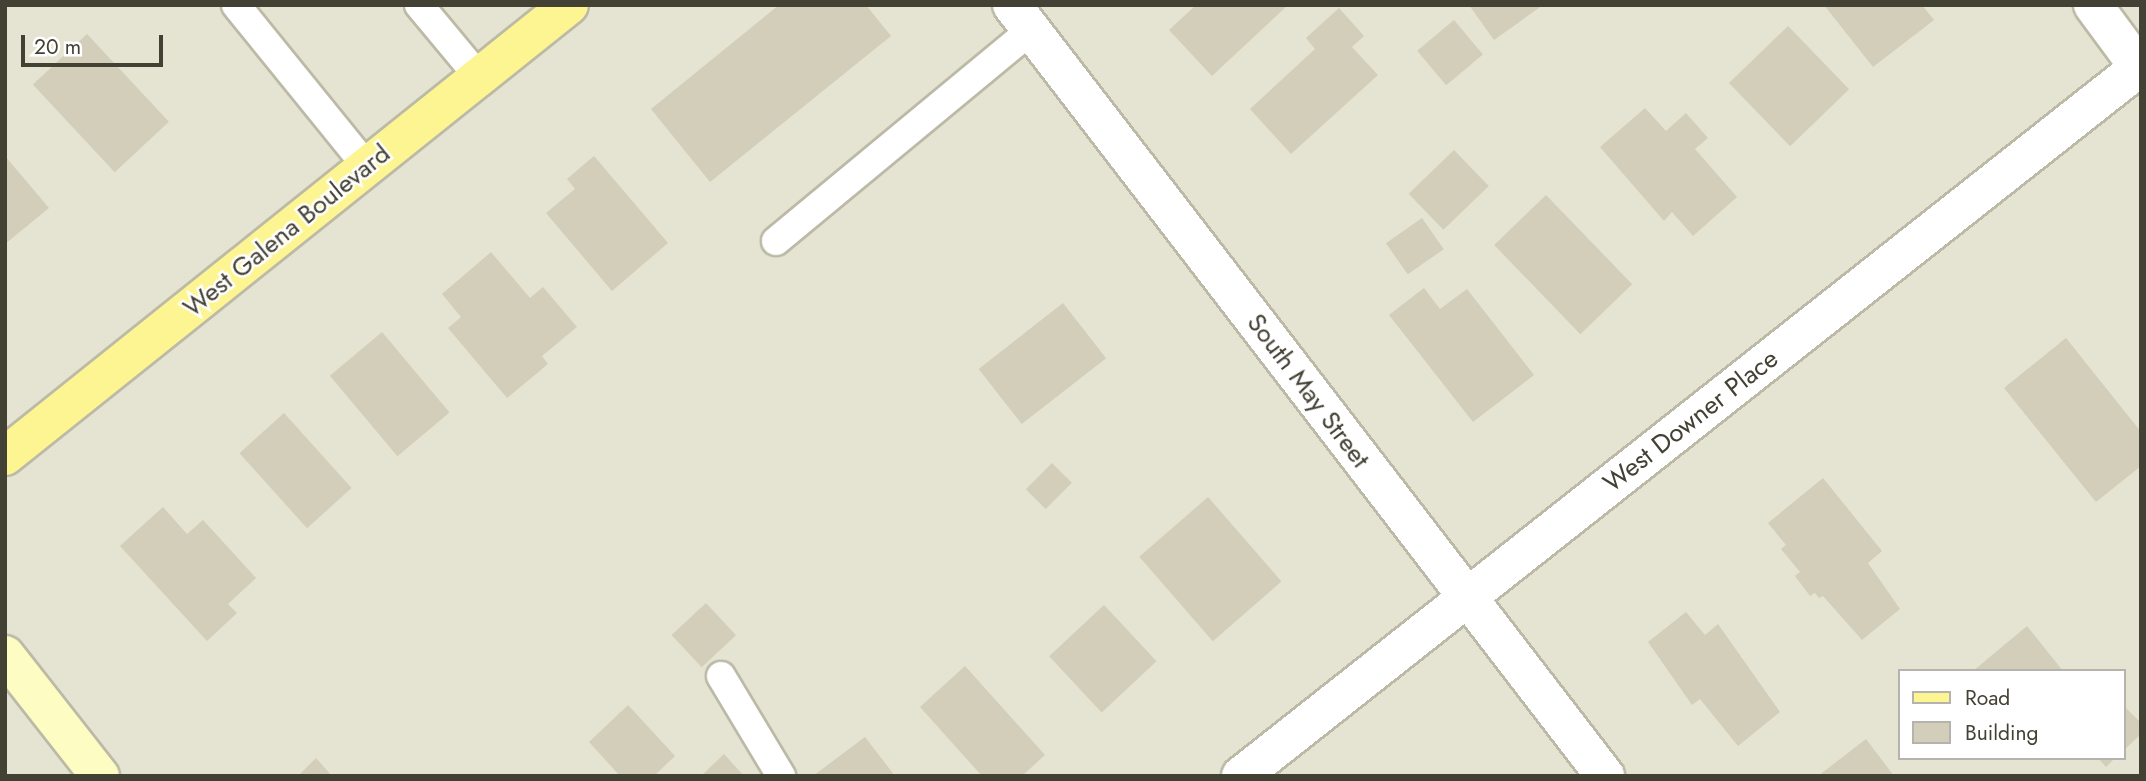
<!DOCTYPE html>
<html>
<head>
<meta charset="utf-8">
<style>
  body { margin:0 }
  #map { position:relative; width:2146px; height:781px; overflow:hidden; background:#f1f0e3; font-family:Jost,sans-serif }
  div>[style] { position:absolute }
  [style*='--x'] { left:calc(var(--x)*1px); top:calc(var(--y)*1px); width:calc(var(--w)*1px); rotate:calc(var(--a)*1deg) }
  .residential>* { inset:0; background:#e5e3d2 }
  .building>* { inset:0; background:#d3ceb9; transform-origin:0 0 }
  .roads { filter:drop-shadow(2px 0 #bcbaa6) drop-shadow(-2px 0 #bcbaa6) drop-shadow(0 2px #bcbaa6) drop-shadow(0 -2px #bcbaa6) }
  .lane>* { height:28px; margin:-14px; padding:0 14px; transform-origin:14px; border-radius:14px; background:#fff }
  .street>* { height:38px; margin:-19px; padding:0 19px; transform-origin:19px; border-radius:19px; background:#fff }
  .secondary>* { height:38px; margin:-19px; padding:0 19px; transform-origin:19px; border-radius:19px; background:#fdfcc2 }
  .primary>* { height:38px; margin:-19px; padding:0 19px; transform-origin:19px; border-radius:19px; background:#fcf592 }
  span { translate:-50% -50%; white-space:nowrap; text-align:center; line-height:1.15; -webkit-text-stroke:5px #fff; paint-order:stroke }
  .street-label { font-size:26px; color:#434034 }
  .frame { position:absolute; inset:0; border:7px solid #434034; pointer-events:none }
  .legend { position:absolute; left:1898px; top:669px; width:228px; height:91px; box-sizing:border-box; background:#fff; border:2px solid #b4b3ae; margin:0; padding:9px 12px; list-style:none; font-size:21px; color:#434034 }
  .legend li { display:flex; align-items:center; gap:14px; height:35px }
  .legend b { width:35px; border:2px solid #b4b3ae }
  .scale { position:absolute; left:21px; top:35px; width:142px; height:32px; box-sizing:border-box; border:4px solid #434034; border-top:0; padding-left:9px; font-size:21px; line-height:24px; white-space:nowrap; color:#434034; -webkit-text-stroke:5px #fff; paint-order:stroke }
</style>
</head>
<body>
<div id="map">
  <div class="residential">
    <i style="clip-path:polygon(evenodd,5px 5px,2141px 5px,2141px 776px,5px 776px,5px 5px,1899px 671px,2123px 671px,2123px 758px,1899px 758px,1899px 671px)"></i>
  </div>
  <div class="building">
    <i style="clip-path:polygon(779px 5px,866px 5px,891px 36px,710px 182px,651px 109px)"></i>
    <i style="clip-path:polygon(1196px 5px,1288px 5px,1212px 76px,1169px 30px)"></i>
    <i style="clip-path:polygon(1469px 5px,1543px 5px,1494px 40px)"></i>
    <i style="clip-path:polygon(1824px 5px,1922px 5px,1934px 20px,1873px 67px)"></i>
    <i style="clip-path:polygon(1339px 8px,1364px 36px,1352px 47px,1378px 75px,1291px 154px,1250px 109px,1315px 49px,1306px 38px)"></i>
    <i style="left:1454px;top:20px;width:45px;height:48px;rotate:50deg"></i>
    <i style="left:1788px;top:26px;width:88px;height:82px;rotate:46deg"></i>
    <i style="left:87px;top:34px;width:120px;height:74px;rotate:47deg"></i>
    <i style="clip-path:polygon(1645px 108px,1666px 131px,1686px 113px,1708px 138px,1695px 149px,1737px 197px,1693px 236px,1672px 212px,1664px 221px,1600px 147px)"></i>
    <i style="left:1454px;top:150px;width:50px;height:63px;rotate:46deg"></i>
    <i style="clip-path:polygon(5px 156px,49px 208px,5px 244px)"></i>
    <i style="clip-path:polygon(594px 156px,668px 243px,612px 291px,546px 213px,575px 189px,567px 179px)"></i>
    <i style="left:1546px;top:195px;width:124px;height:72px;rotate:46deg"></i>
    <i style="left:1422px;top:218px;width:38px;height:44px;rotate:55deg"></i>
    <i style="clip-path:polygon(491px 252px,530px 298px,543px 287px,577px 327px,542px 356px,548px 364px,507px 398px,448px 328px,461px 317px,442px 294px)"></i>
    <i style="clip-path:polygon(1424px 288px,1440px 309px,1467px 289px,1534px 375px,1473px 422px,1389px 315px)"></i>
    <i style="left:1063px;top:303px;width:70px;height:107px;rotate:52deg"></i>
    <i style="left:382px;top:332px;width:105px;height:68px;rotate:50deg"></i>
    <i style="clip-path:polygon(2066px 338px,2141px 432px,2141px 466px,2096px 502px,2004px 388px)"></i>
    <i style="left:284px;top:413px;width:101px;height:60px;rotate:48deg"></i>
    <i style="left:1052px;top:463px;width:28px;height:37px;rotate:45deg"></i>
    <i style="clip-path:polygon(1823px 478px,1882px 551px,1868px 563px,1900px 609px,1862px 640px,1823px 596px,1819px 598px,1815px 593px,1810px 596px,1795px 576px,1800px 572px,1781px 549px,1786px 545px,1768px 523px)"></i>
    <i style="left:1208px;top:497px;width:112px;height:91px;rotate:49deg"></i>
    <i style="clip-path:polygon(163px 507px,187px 534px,203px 520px,256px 578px,228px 604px,237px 613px,207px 641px,120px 546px)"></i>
    <i style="left:706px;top:603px;width:44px;height:47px;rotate:47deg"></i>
    <i style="left:1104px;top:605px;width:77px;height:75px;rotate:47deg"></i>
    <i style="clip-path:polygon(1686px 612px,1705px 635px,1718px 624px,1780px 712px,1738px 746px,1700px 699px,1692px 705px,1648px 642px)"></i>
    <i style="clip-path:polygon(2027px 626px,2063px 671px,1973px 671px)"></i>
    <i style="clip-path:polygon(965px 666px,1045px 755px,1022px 776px,982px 776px,920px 707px)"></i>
    <i style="clip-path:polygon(628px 705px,675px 756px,654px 776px,620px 776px,589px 742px)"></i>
    <i style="clip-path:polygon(2123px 705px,2141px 723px,2141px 734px,2123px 751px)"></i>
    <i style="clip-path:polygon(865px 737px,895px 776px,813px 776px)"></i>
    <i style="clip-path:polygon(1866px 739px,1894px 776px,1818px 776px)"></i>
    <i style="clip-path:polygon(724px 754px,744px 776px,701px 776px)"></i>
    <i style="clip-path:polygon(316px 758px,332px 776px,298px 776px)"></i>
    <i style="clip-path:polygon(2098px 758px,2115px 758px,2106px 767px)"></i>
  </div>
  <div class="roads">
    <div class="lane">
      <i style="--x:236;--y:5;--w:208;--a:51"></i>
      <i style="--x:419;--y:5;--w:94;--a:50.2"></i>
      <i style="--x:776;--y:241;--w:331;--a:-39.6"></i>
      <i style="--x:721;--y:676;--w:117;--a:59"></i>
    </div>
    <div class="street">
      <i style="--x:1012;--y:5;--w:973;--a:52.43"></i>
      <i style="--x:2093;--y:5;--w:81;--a:53.6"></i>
      <i style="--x:1241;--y:776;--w:1146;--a:-38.27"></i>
    </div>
    <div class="secondary">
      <i style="--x:5;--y:655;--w:154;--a:51.9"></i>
    </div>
    <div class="primary">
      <i style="--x:5;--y:456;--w:722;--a:-38.65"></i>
    </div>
  </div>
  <div class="street-label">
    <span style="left:287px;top:231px;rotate:-39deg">West Galena Boulevard</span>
    <span style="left:1308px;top:391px;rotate:53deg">South May Street</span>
    <span style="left:1691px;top:421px;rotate:-38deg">West Downer Place</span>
  </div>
  <div class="frame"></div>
  <ul class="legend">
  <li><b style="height:9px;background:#fcf592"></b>Road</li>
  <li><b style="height:19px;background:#d3ceb9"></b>Building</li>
  </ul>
  <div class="scale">20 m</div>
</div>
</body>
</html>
